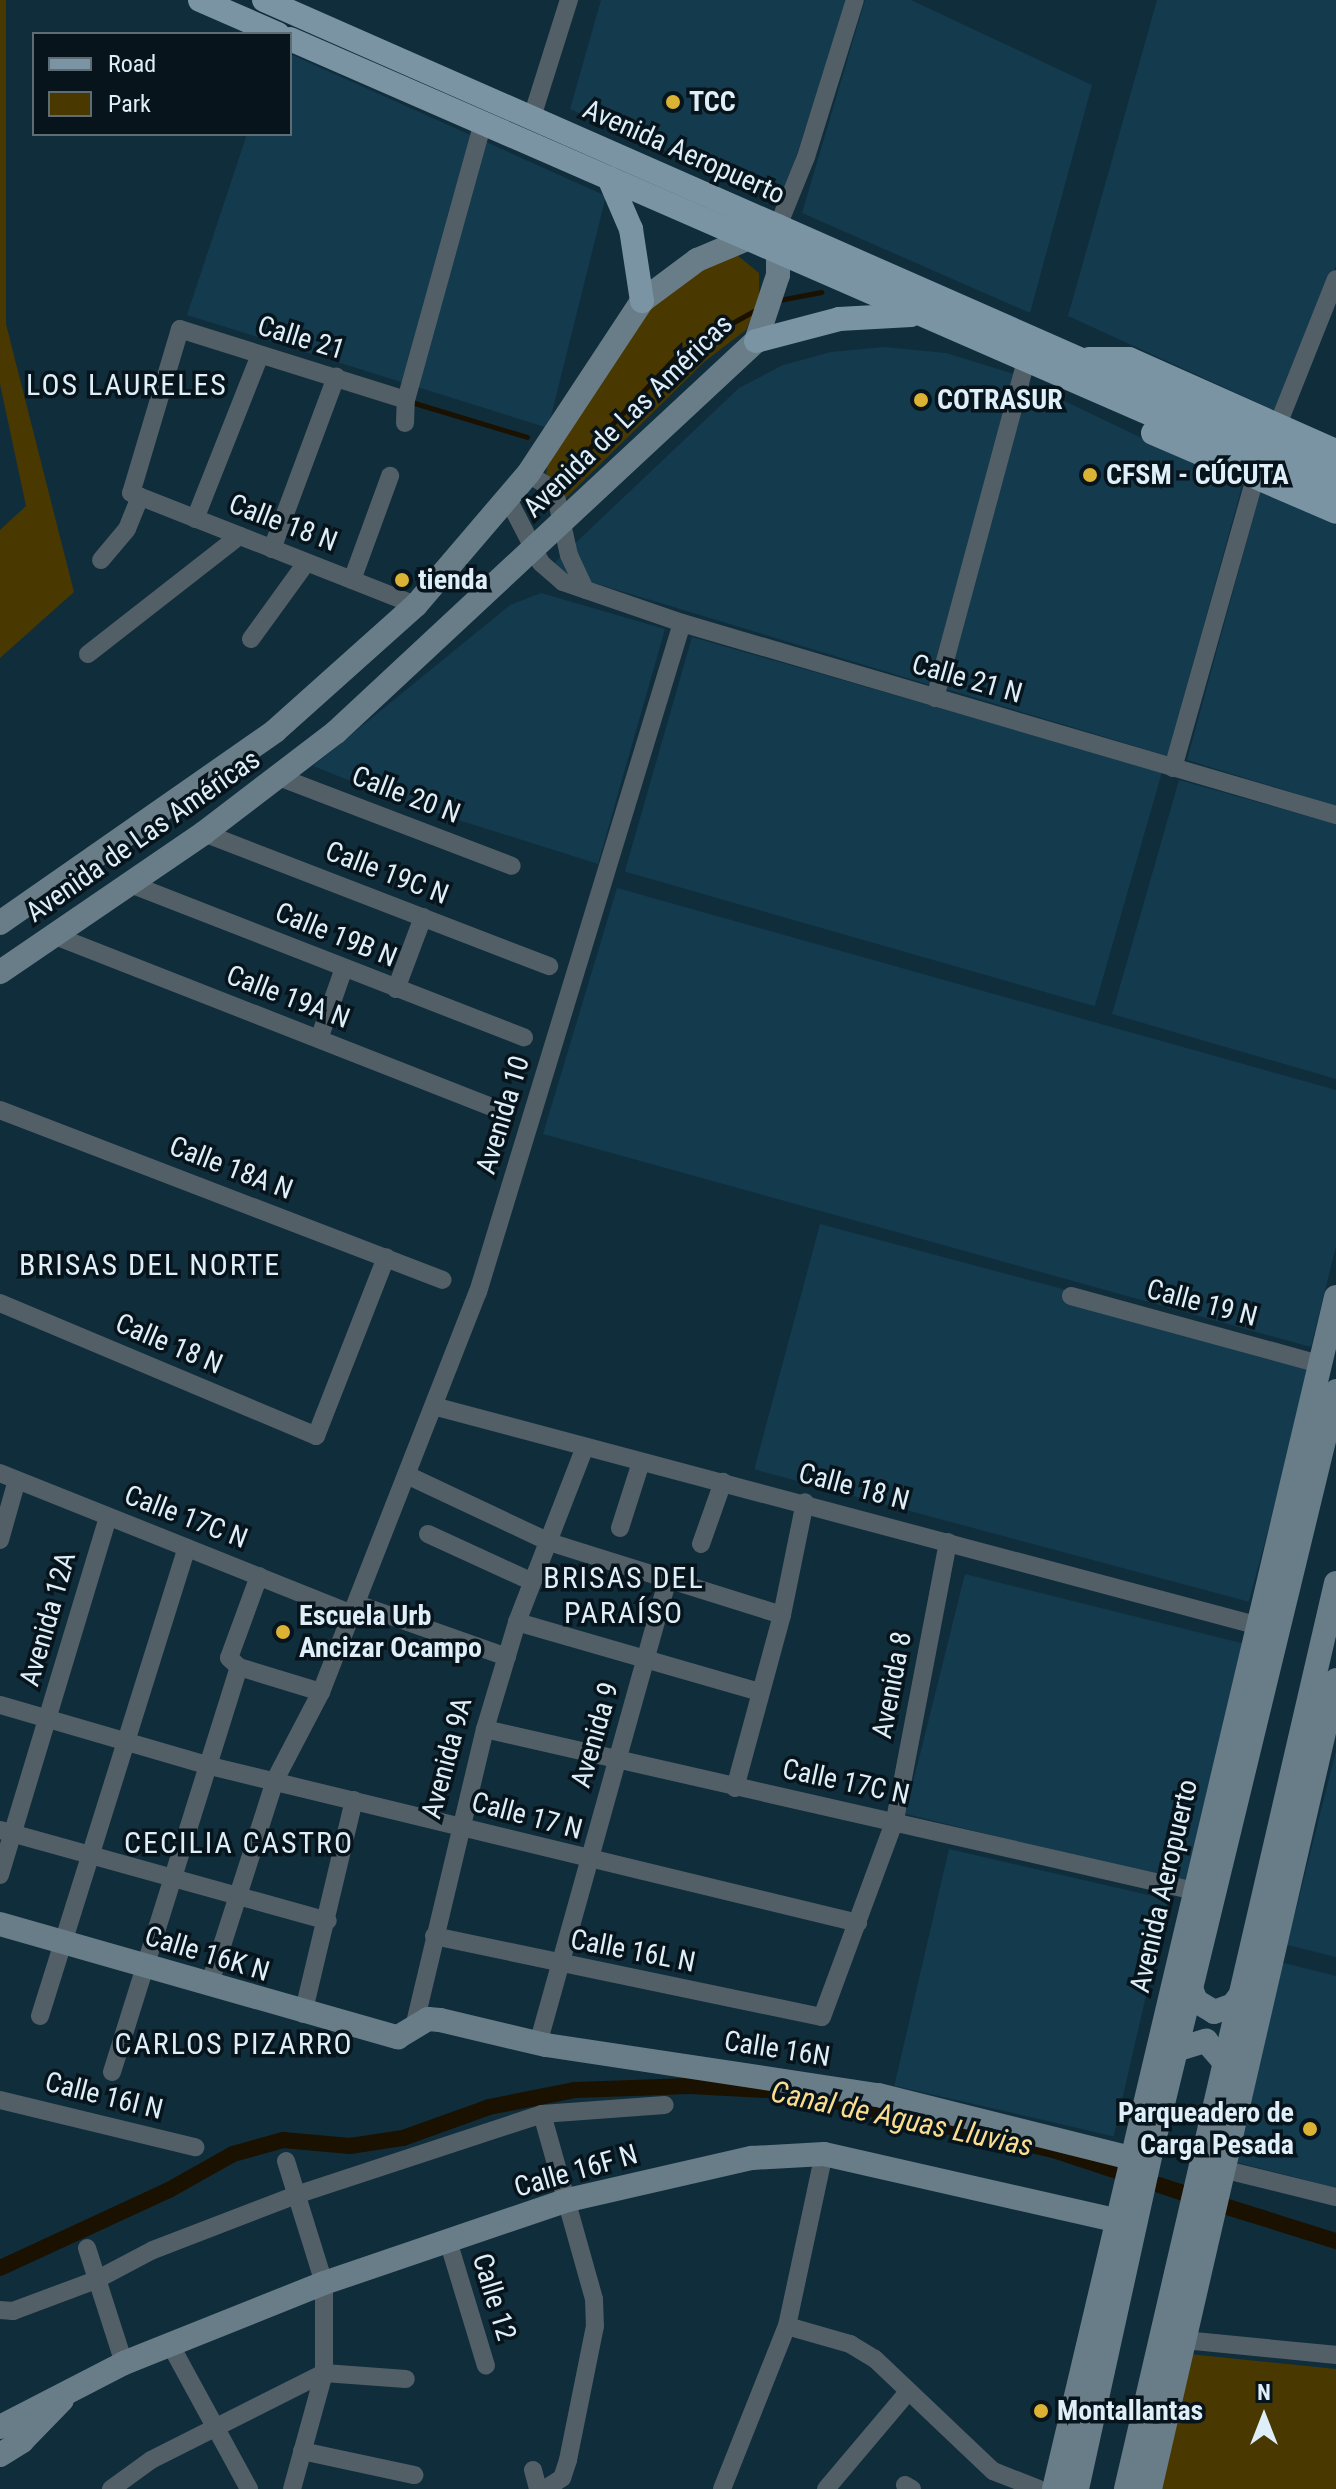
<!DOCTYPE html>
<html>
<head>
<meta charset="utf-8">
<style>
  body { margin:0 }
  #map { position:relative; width:1336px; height:2489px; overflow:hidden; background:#102d3c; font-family:"Roboto Condensed",sans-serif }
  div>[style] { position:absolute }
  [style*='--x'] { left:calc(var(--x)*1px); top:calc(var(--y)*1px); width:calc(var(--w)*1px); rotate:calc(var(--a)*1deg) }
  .built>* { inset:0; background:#143a4d; transform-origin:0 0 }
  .green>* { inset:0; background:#493800 }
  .stream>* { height:5px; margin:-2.5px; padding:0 2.5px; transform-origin:2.5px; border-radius:2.5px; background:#1b1100 }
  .canal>* { height:16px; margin:-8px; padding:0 8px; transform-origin:8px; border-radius:8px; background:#1b1100 }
  .street>* { height:18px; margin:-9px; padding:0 9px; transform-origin:9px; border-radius:9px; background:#535f67 }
  .secondary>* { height:24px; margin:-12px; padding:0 12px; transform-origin:12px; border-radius:12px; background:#697d89 }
  .primary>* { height:24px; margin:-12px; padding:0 12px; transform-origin:12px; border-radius:12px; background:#7a94a4 }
  .dots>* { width:22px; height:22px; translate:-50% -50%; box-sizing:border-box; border:4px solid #08141b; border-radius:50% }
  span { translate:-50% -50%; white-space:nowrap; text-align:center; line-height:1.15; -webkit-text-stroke:7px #08141b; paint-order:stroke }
  .poi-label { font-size:28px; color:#deeff9; font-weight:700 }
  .left { translate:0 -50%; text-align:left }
  .right { translate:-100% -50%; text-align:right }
  .street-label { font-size:28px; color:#deeff9 }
  .neighbourhood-label { font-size:30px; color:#deeff9; letter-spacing:2px }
  .water-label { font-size:30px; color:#fbdd8e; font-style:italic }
  .legend { position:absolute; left:32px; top:32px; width:260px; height:104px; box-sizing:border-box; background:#08141b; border:2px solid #5e6c74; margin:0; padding:10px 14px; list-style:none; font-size:24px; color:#deeff9 }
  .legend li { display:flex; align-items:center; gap:16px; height:40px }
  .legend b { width:40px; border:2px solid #5e6c74 }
  .north { position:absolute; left:1224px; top:2377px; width:80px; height:80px; -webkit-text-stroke:6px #08141b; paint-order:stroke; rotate:0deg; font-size:22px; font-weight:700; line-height:32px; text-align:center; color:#deeff9 }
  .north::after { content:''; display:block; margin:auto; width:28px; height:36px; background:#deeff9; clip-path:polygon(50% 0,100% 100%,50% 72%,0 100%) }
</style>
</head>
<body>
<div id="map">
  <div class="built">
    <i style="clip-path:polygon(601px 0,848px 0,781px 202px,570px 109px)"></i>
    <i style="clip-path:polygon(865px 0,911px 0,1092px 85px,1030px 313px,802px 213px)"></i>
    <i style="clip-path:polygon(1157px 0,1336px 0,1336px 266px,1278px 412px,1068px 316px)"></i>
    <i style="clip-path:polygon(290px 54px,606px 196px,548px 428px,187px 315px,247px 134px,290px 134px)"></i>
    <i style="clip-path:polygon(884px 347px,946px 353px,1014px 374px,930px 685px,548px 569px,739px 388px,783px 365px,831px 352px)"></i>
    <i style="clip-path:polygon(1029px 384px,1242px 486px,1168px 756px,946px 689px)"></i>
    <i style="clip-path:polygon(1260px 492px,1336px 525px,1336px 806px,1187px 760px)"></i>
    <i style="clip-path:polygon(541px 593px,665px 629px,598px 864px,408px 804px,313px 766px,510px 605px)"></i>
    <i style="left:692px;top:637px;width:489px;height:244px;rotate:16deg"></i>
    <i style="clip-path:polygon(1179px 780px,1336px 824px,1336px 1079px,1112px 1014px)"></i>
    <i style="clip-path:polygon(617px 888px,1336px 1090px,1336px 1246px,1311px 1347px,543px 1134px)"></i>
    <i style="left:820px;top:1224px;width:512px;height:254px;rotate:15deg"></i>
    <i style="left:965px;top:1574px;width:290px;height:247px;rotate:14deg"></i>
    <i style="clip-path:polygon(1336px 1751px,1336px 1957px,1287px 1945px)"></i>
    <i style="left:949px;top:1849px;width:225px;height:243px;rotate:13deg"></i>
    <i style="clip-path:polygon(1280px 1962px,1336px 1976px,1336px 2188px,1232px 2161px)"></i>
  </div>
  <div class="green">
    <i style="clip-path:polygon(0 0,6px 0,6px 324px,74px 592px,0 658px,0 530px,26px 506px,0 384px)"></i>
    <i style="clip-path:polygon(737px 255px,759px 273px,759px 302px,746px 330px,704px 362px,563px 501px,546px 478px,548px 452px,637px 317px,696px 269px)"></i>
    <i style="clip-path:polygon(1179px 2353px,1336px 2369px,1336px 2489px,1149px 2489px)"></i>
  </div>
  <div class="stream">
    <i style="--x:779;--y:300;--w:43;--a:-10.8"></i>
    <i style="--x:411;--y:402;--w:121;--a:16.8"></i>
    <i style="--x:584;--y:454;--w:140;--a:-46.7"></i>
    <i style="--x:680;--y:352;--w:90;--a:-29.1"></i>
  </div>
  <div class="canal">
    <i style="--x:812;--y:2096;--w:247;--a:12.6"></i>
    <i style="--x:1053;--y:2150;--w:67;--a:18.2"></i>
    <i style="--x:1159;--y:2185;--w:26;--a:18"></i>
    <i style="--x:1221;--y:2205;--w:121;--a:17.4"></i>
    <i style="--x:0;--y:2268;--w:186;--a:-24.8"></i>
    <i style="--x:169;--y:2190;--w:73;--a:-29.4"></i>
    <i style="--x:233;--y:2154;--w:52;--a:-15.6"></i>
    <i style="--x:283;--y:2140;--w:67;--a:5.1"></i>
    <i style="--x:350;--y:2146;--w:54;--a:-8.6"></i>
    <i style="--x:403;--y:2138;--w:91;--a:-19.8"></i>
    <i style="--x:489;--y:2107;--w:88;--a:-11.2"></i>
    <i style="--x:575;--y:2090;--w:115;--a:-2"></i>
    <i style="--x:690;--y:2086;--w:95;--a:3"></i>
  </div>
  <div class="street">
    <i style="--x:532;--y:117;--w:123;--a:-72.5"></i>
    <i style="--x:778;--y:226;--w:74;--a:-67.9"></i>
    <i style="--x:806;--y:157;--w:164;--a:-72.7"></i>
    <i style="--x:406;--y:400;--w:237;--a:-162.6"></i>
    <i style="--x:180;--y:329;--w:171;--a:106.6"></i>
    <i style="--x:131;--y:493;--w:306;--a:21.5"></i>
    <i style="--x:405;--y:423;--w:23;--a:-88"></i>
    <i style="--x:406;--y:400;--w:288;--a:-74.5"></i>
    <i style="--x:1277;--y:427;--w:159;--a:-68.3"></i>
    <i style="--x:528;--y:474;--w:26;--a:31"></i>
    <i style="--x:550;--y:487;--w:16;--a:63"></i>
    <i style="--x:557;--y:501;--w:55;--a:77.5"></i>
    <i style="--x:569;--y:555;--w:38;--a:65"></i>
    <i style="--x:508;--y:499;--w:72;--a:62.7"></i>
    <i style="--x:541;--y:563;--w:29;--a:41"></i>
    <i style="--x:563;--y:582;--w:126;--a:19"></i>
    <i style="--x:682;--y:623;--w:682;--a:16.36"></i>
    <i style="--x:195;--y:519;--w:176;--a:-68.4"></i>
    <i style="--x:272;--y:549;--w:184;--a:-69.6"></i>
    <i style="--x:101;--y:560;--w:40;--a:-50"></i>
    <i style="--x:127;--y:529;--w:35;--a:-68"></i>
    <i style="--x:352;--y:580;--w:111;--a:-69.9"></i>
    <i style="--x:251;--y:639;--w:94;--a:-54.1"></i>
    <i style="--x:88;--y:654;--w:192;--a:-38"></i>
    <i style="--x:935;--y:698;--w:349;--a:-74.9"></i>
    <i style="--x:1173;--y:768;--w:298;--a:-74.2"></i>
    <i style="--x:279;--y:777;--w:249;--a:20.9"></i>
    <i style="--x:204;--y:833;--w:370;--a:21.1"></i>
    <i style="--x:128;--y:883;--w:425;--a:21.3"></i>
    <i style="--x:53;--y:935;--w:481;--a:21.4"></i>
    <i style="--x:396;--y:989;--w:77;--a:-69.4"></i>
    <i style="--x:319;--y:1039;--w:75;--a:-70.6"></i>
    <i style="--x:0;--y:1110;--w:474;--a:21"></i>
    <i style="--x:1071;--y:1296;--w:257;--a:15.3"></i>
    <i style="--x:0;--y:1303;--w:343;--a:22.8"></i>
    <i style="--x:316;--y:1436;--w:192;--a:-68.6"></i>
    <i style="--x:437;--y:1407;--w:848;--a:14.91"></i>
    <i style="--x:0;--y:1473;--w:379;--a:21.8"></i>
    <i style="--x:409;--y:1476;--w:155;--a:25.2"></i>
    <i style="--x:549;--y:1542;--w:244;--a:17.4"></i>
    <i style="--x:620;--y:1528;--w:69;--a:-72.3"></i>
    <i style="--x:428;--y:1534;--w:115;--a:24.6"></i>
    <i style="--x:0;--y:1540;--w:62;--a:-74.2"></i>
    <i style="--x:701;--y:1544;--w:66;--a:-70.5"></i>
    <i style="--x:259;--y:1576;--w:87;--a:110.1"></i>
    <i style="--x:229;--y:1658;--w:13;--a:42"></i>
    <i style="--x:239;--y:1667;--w:86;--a:17"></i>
    <i style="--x:357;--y:1604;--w:159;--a:19.5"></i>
    <i style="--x:517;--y:1622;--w:253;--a:16.1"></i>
    <i style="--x:0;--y:1705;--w:215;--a:16.2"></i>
    <i style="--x:206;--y:1765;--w:671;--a:13.62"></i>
    <i style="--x:485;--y:1729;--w:728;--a:12.85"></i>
    <i style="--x:735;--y:1788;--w:179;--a:-74.8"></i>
    <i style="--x:782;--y:1615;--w:115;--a:-78.5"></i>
    <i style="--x:0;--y:1830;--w:340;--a:15.5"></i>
    <i style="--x:0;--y:1875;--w:374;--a:-73.2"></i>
    <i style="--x:434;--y:1936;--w:396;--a:11.8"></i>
    <i style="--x:822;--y:2017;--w:210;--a:-69.7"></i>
    <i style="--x:895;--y:1820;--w:283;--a:-79.2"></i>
    <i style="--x:209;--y:1986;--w:216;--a:-72.2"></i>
    <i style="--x:275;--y:1780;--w:99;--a:-62.4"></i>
    <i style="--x:321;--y:1692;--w:430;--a:-68.6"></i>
    <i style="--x:478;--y:1292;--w:699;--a:-73.04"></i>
    <i style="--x:303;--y:2014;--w:220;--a:-76.6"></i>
    <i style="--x:40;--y:2016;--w:491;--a:-72.6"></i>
    <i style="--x:414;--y:2027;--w:306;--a:-76.6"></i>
    <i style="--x:485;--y:1729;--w:112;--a:-73.3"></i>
    <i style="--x:517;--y:1622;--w:188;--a:-68.8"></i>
    <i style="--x:538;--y:2044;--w:481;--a:-74.4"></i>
    <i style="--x:112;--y:2072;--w:424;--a:-72.6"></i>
    <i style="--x:0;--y:2100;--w:201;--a:13.6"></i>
    <i style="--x:542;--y:2114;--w:192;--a:74.3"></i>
    <i style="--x:594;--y:2299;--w:27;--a:88"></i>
    <i style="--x:595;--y:2326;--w:137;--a:101.4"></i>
    <i style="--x:568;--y:2460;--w:19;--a:108"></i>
    <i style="--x:562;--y:2478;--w:20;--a:147"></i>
    <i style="--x:286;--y:2161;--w:128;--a:72.7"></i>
    <i style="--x:324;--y:2283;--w:90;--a:90"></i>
    <i style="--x:324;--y:2373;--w:120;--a:105.4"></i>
    <i style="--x:1222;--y:2169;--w:117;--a:13.8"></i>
    <i style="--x:449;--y:2244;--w:127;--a:73.1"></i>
    <i style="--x:87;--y:2248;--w:121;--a:72.2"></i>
    <i style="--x:0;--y:2310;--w:13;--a:4"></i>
    <i style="--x:13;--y:2311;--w:89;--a:-20.5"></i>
    <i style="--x:96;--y:2280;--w:64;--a:-27.8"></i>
    <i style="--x:153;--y:2250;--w:153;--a:-21"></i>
    <i style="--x:296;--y:2195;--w:259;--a:-18.2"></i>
    <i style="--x:542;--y:2114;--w:123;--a:-4.2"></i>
    <i style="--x:787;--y:2326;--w:66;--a:15.9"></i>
    <i style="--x:850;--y:2344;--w:29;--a:31"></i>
    <i style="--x:875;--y:2359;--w:163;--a:43.5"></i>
    <i style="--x:993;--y:2471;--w:49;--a:21.4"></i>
    <i style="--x:1184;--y:2340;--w:153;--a:5.6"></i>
    <i style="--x:170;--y:2344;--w:165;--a:61.4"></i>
    <i style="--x:302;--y:2451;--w:115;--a:12.1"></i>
    <i style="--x:533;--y:2470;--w:20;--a:75"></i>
    <i style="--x:905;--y:2485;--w:8;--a:30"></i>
    <i style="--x:111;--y:2489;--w:49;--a:-35.9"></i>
    <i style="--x:151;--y:2460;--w:194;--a:-26.7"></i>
    <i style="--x:324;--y:2373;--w:82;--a:4.2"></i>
    <i style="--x:722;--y:2489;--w:175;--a:-68.3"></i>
    <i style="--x:787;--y:2326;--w:176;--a:-77.9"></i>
    <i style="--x:826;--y:2489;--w:126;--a:-49.8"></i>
  </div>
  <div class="secondary">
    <i style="--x:0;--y:923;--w:335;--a:-34.9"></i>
    <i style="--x:275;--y:731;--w:189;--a:-41.8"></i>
    <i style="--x:416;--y:605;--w:172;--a:-49.5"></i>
    <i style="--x:528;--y:474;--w:207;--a:-56.6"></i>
    <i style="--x:642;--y:301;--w:69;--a:-36.7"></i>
    <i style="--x:697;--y:260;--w:88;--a:-22.8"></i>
    <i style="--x:778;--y:226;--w:49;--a:90"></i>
    <i style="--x:778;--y:275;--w:70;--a:108.4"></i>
    <i style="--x:756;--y:341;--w:574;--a:137.05"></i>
    <i style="--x:336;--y:732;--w:166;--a:142.6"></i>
    <i style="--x:204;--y:833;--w:247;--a:145.7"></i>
    <i style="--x:0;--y:1924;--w:414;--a:15.9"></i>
    <i style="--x:398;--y:2037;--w:35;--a:-31"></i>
    <i style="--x:428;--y:2019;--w:12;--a:5"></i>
    <i style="--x:440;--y:2020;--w:109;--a:13.3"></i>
    <i style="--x:546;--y:2045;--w:336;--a:8.6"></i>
    <i style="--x:878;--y:2095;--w:260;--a:14"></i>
    <i style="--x:1188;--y:1981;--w:22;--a:68"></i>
    <i style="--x:1196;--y:2001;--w:21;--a:31"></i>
    <i style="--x:1214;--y:2012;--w:20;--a:-20"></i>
    <i style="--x:1233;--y:2005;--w:10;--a:-53"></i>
    <i style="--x:1169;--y:2052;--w:39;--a:-17"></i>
    <i style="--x:1206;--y:2041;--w:29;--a:49"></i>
    <i style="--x:0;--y:2427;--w:140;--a:-27.3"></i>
    <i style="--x:124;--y:2363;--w:215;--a:-21.8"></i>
    <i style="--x:324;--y:2283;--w:258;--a:-18.8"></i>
    <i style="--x:568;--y:2200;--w:189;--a:-12.9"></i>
    <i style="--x:752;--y:2158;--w:72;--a:-3.2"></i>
    <i style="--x:824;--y:2154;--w:297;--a:12.8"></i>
    <i style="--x:0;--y:2455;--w:26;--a:-32"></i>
    <i style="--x:22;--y:2441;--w:57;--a:-45.7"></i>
    <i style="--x:1054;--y:2489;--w:1225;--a:-76.69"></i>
    <i style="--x:1077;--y:2489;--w:344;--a:-77.6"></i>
    <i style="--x:1151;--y:2153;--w:784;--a:-76.35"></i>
    <i style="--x:1126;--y:2489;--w:930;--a:-76.95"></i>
    <i style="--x:1150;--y:2489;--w:830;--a:-77.05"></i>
  </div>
  <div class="primary">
    <i style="--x:200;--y:0;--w:85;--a:23.6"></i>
    <i style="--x:264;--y:0;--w:1171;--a:23.76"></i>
    <i style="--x:290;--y:39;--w:1141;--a:23.55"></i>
    <i style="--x:609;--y:178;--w:56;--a:66.7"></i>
    <i style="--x:631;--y:229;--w:73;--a:81.3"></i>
    <i style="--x:756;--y:341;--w:86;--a:-14.8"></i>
    <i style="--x:839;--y:319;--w:72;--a:-3.2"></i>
    <i style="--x:1089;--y:359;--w:40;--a:0"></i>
    <i style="--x:1129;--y:359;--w:227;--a:24"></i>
    <i style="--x:1153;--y:433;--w:199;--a:23.3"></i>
  </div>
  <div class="dots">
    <i style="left:673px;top:102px;background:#dbb233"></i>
    <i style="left:921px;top:400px;background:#dbb233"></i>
    <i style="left:1090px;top:475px;background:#dbb233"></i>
    <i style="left:402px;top:580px;background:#dbb233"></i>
    <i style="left:283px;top:1632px;background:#dbb233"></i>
    <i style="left:1310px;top:2129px;background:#dbb233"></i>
    <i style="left:1041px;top:2411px;background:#dbb233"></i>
  </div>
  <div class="poi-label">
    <span class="left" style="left:689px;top:102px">TCC</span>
    <span class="left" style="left:937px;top:400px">COTRASUR</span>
    <span class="left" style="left:1106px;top:475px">CFSM - CÚCUTA</span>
    <span class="left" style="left:418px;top:580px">tienda</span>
    <span class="left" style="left:299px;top:1632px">Escuela Urb<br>Ancizar Ocampo</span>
    <span class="right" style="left:1294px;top:2129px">Parqueadero de<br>Carga Pesada</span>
    <span class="left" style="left:1057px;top:2411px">Montallantas</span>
  </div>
  <div class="street-label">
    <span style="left:684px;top:152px;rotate:24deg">Avenida Aeropuerto</span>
    <span style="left:301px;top:338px;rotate:17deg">Calle 21</span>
    <span style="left:628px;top:416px;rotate:-44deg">Avenida de Las Américas</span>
    <span style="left:283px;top:523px;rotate:21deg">Calle 18 N</span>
    <span style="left:967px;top:679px;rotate:16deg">Calle 21 N</span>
    <span style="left:406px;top:795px;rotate:21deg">Calle 20 N</span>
    <span style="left:143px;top:836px;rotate:-35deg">Avenida de Las Américas</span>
    <span style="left:387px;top:873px;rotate:21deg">Calle 19C N</span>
    <span style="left:336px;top:935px;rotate:22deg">Calle 19B N</span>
    <span style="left:288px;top:997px;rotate:21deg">Calle 19A N</span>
    <span style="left:503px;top:1115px;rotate:-73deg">Avenida 10</span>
    <span style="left:231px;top:1168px;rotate:21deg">Calle 18A N</span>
    <span style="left:1202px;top:1303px;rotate:15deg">Calle 19 N</span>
    <span style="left:169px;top:1344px;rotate:23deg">Calle 18 N</span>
    <span style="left:854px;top:1487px;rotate:15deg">Calle 18 N</span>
    <span style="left:186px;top:1517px;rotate:21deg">Calle 17C N</span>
    <span style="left:48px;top:1619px;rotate:-74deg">Avenida 12A</span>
    <span style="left:892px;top:1685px;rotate:-79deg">Avenida 8</span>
    <span style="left:595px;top:1735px;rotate:-74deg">Avenida 9</span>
    <span style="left:447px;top:1758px;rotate:-75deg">Avenida 9A</span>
    <span style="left:846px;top:1782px;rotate:12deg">Calle 17C N</span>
    <span style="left:527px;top:1816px;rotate:15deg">Calle 17 N</span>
    <span style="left:1164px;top:1886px;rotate:-77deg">Avenida Aeropuerto</span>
    <span style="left:633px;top:1951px;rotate:11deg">Calle 16L N</span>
    <span style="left:207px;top:1954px;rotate:17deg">Calle 16K N</span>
    <span style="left:777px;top:2049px;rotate:9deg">Calle 16N</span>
    <span style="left:104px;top:2096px;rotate:14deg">Calle 16I N</span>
    <span style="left:576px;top:2171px;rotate:-16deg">Calle 16F N</span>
    <span style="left:494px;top:2297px;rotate:73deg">Calle 12</span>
  </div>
  <div class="neighbourhood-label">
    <span style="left:127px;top:385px">LOS LAURELES</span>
    <span style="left:150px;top:1265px">BRISAS DEL NORTE</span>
    <span style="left:624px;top:1595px">BRISAS DEL<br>PARAÍSO</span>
    <span style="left:239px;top:1843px">CECILIA CASTRO</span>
    <span style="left:234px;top:2044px">CARLOS PIZARRO</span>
  </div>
  <div class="water-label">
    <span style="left:902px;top:2119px;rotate:12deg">Canal de Aguas Lluvias</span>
  </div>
  <ul class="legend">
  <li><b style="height:10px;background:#7a94a4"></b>Road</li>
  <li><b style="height:22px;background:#493800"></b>Park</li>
  </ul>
  <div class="north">N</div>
</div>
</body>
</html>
